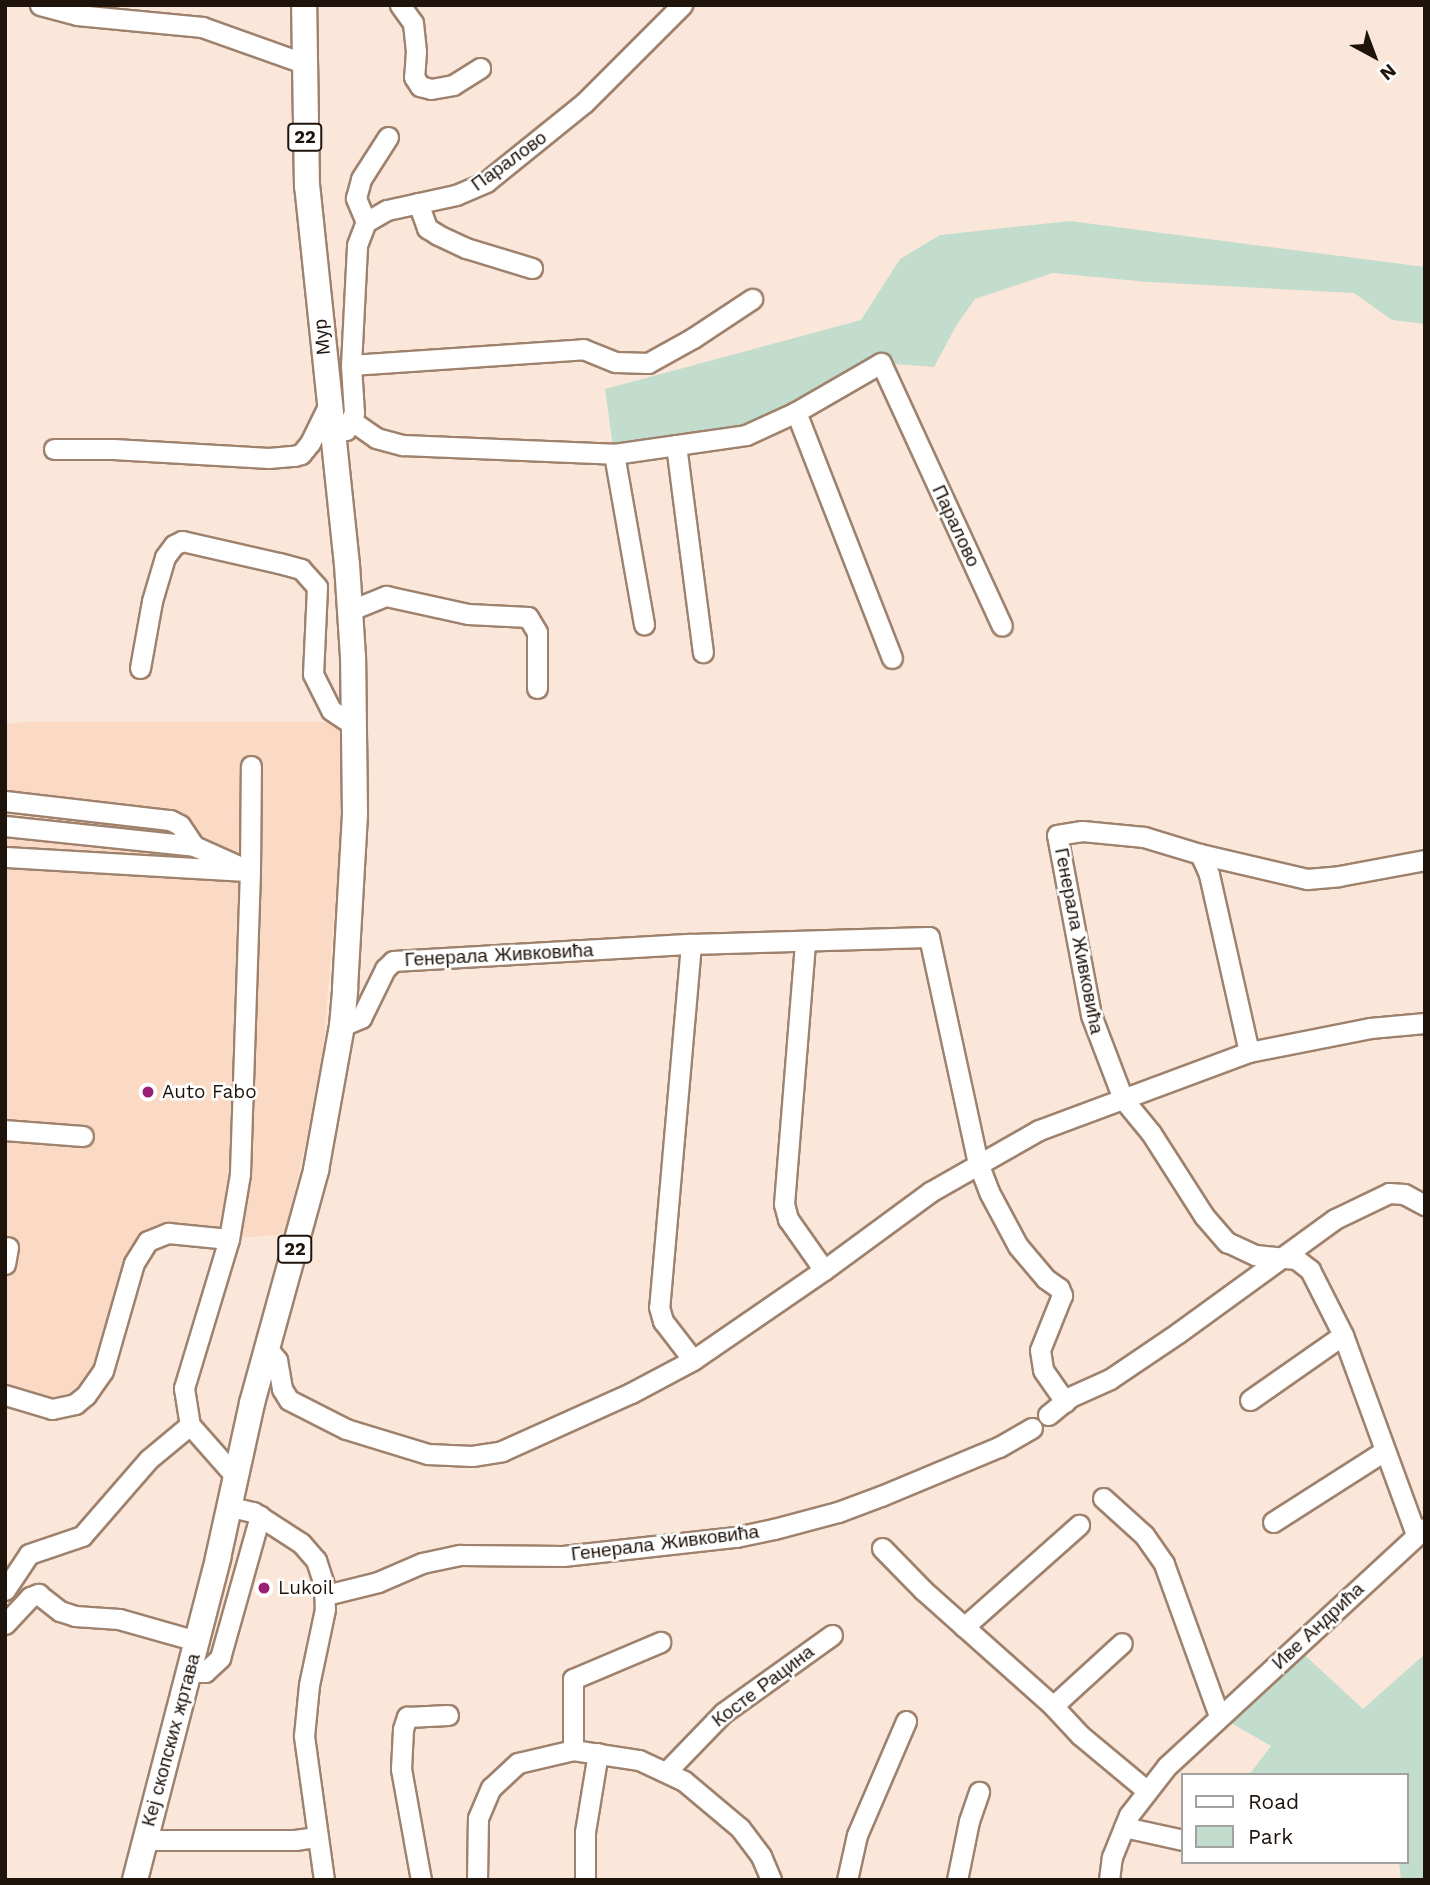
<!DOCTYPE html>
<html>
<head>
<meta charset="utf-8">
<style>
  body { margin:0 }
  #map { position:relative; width:1430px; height:1885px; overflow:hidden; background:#fbe7d9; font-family:"Work Sans",sans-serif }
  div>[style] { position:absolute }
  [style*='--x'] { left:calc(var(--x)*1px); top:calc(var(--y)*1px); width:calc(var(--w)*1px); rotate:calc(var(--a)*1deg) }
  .built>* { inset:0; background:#fadac4 }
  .green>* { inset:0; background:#c2ddcd }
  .roads { filter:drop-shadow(2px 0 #9f826d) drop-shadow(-2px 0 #9f826d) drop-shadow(0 2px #9f826d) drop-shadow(0 -2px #9f826d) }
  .minor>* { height:19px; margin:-9.5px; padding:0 9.5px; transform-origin:9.5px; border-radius:9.5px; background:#fff }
  .major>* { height:24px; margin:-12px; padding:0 12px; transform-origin:12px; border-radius:12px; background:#fff }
  .dots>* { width:19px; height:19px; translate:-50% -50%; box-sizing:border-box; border:4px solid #fff; border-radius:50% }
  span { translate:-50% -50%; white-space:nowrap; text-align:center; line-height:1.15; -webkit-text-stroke:5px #fff; paint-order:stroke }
  .shield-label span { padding:2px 5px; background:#fff; border:2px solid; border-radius:5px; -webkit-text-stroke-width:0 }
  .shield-label { font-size:18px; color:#1f140c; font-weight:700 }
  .street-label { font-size:19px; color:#1f140c }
  .poi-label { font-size:19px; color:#1f140c }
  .left { translate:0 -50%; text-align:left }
  .frame { position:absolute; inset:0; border:7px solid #1f140c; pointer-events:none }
  .legend { position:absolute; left:1181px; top:1773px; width:228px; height:91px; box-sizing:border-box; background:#fff; border:2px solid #a5a19e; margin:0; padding:9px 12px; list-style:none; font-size:21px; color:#1f140c }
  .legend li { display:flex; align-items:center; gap:14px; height:35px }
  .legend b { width:35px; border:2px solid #a5a19e }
  .north { position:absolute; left:1339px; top:21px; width:70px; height:70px; -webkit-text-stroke:5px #fff; paint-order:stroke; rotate:139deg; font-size:19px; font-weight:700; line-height:28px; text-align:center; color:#1f140c }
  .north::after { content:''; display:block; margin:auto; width:24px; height:32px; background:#1f140c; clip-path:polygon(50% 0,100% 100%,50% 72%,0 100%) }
</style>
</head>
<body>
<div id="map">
  <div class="built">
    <i style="clip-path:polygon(28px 722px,346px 722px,339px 859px,321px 1074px,285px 1234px,229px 1239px,152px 1234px,89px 1388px,55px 1402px,5px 1388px,5px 724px)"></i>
  </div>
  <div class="green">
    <i style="clip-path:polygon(1070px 221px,1425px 267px,1425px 324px,1392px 320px,1354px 293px,1148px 282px,1053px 273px,975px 299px,956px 326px,934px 367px,881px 363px,746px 435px,614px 454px,605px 389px,861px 320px,900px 259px,940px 235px)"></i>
    <i style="clip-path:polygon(1296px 1647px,1363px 1709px,1425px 1654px,1425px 1880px,1401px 1880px,1399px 1862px,1407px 1862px,1407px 1775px,1249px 1775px,1271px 1746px,1219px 1716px)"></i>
  </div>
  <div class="roads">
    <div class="minor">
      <i style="--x:40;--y:5;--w:38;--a:15"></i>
      <i style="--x:77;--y:15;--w:126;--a:5.5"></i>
      <i style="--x:202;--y:27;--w:107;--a:19.6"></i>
      <i style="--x:400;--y:5;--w:22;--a:54"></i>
      <i style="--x:413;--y:23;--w:28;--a:84"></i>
      <i style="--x:416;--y:51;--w:26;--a:94"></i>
      <i style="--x:414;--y:77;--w:11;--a:56"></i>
      <i style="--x:420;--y:86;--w:11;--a:15"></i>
      <i style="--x:431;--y:89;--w:22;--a:-10"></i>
      <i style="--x:453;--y:85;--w:32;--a:-32"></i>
      <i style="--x:418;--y:203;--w:27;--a:70"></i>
      <i style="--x:427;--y:228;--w:13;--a:32"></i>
      <i style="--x:438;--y:235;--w:31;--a:25"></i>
      <i style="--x:466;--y:248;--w:69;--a:16.9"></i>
      <i style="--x:366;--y:222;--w:26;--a:-113"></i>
      <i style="--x:356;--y:198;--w:20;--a:-75"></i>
      <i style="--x:361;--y:179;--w:50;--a:-57.3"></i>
      <i style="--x:351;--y:365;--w:233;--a:-3.9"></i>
      <i style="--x:583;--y:349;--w:35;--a:22"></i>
      <i style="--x:616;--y:362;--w:32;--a:2"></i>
      <i style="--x:648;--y:363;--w:51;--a:-29.1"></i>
      <i style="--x:693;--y:338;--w:71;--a:-33.5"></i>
      <i style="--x:796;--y:412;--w:98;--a:-30"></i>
      <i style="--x:881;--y:363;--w:289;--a:65.3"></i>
      <i style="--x:352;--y:421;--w:29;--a:35"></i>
      <i style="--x:376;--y:438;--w:28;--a:15"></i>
      <i style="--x:403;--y:445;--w:211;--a:2.4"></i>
      <i style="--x:614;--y:454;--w:133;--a:-8.2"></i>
      <i style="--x:746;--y:435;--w:55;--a:-24.7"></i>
      <i style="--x:796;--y:412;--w:264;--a:68.7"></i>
      <i style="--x:346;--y:430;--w:19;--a:-65"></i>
      <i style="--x:354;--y:413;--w:48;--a:-93.6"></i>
      <i style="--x:351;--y:365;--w:120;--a:-87.1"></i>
      <i style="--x:357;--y:245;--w:25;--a:-69"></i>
      <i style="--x:366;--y:222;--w:24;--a:-30"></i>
      <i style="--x:387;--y:210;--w:71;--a:-12.3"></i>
      <i style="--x:456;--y:195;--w:33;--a:-23"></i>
      <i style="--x:486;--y:182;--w:126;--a:-38.9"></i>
      <i style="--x:584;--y:103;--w:139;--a:-45"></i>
      <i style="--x:676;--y:445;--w:209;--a:82.6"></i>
      <i style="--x:54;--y:449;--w:59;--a:0"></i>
      <i style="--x:113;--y:449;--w:156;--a:3.3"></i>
      <i style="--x:269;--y:458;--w:25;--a:-5"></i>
      <i style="--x:294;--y:456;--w:7;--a:-16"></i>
      <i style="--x:301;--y:454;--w:14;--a:-51"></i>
      <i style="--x:310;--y:443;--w:43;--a:-64"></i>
      <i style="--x:614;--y:454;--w:173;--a:80"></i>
      <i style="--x:351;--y:610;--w:38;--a:-22"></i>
      <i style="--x:386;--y:596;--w:84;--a:12.4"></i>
      <i style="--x:468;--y:614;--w:60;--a:2.9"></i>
      <i style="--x:528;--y:617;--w:17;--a:59"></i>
      <i style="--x:537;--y:632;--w:56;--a:90"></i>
      <i style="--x:140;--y:668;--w:68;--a:-79.8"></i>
      <i style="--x:152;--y:601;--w:46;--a:-73.5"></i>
      <i style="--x:165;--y:557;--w:15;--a:-53"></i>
      <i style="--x:174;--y:545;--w:9;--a:-27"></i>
      <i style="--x:182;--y:541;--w:99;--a:12.8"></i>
      <i style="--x:279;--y:563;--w:23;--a:15"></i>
      <i style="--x:301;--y:569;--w:24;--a:48"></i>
      <i style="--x:317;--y:587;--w:87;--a:92.6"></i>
      <i style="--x:313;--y:674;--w:40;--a:63.4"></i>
      <i style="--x:331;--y:710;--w:29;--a:34"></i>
      <i style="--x:5;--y:801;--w:166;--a:6.6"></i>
      <i style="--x:170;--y:820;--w:11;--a:27"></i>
      <i style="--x:180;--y:825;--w:25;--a:56"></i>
      <i style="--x:5;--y:826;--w:190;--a:6"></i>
      <i style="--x:194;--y:846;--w:61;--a:24.1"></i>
      <i style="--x:250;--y:871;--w:303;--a:91.9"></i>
      <i style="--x:240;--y:1174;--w:66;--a:99.6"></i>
      <i style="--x:229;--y:1239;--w:156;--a:106.8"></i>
      <i style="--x:184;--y:1388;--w:37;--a:81"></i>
      <i style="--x:190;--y:1425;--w:69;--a:48.5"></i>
      <i style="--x:1200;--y:854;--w:110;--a:13.2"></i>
      <i style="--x:1307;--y:879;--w:32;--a:-5"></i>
      <i style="--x:1339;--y:876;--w:87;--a:-10.5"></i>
      <i style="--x:5;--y:857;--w:245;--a:3.3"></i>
      <i style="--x:250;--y:871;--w:105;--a:-89.5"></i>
      <i style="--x:805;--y:943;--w:262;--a:94.6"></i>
      <i style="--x:784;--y:1204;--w:16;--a:75"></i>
      <i style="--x:788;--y:1219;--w:62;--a:54.8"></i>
      <i style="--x:691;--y:944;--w:364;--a:95"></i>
      <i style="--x:659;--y:1307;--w:15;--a:74"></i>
      <i style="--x:663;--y:1321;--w:49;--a:52.4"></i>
      <i style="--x:342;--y:1026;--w:21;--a:-23"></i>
      <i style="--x:361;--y:1018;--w:55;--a:-63.9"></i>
      <i style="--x:385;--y:969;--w:11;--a:-45"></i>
      <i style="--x:393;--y:961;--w:298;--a:-3.3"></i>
      <i style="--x:691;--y:944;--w:238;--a:-1.7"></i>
      <i style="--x:929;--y:937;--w:231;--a:77.8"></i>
      <i style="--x:978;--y:1163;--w:31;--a:69"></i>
      <i style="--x:989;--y:1192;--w:61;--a:61.8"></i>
      <i style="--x:1018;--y:1246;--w:43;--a:49.7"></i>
      <i style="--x:1046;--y:1279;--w:16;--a:35"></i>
      <i style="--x:1059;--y:1288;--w:8;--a:67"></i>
      <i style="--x:1062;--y:1295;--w:59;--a:111.8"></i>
      <i style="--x:1040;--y:1350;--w:20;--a:81"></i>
      <i style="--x:1043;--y:1370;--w:39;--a:55"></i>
      <i style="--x:1249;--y:1052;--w:182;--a:-102.7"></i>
      <i style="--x:1209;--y:874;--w:22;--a:-114"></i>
      <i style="--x:1200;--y:854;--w:59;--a:-163.1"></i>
      <i style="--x:1144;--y:837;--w:62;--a:-174.5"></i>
      <i style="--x:1082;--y:831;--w:25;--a:171"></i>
      <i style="--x:1057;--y:835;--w:183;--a:79.3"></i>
      <i style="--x:1091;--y:1015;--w:90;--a:69.1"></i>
      <i style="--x:1123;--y:1099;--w:44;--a:50.5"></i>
      <i style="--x:1151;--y:1133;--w:98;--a:57.4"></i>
      <i style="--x:1204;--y:1216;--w:35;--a:49"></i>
      <i style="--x:1227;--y:1242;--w:31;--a:25"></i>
      <i style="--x:1255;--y:1255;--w:41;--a:5.6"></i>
      <i style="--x:1296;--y:1259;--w:18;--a:38"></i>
      <i style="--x:1310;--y:1270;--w:73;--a:63.1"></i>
      <i style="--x:1343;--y:1335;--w:212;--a:69.9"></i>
      <i style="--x:5;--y:1130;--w:78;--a:4.4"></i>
      <i style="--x:5;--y:1264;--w:17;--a:-80"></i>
      <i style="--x:267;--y:1348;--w:16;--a:50"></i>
      <i style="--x:277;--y:1360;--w:29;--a:80"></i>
      <i style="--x:282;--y:1389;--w:13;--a:58"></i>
      <i style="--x:289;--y:1400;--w:64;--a:27"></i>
      <i style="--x:346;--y:1429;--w:86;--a:17"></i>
      <i style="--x:428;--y:1454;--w:44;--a:2.6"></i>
      <i style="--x:472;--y:1456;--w:30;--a:-9"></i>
      <i style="--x:502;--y:1451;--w:141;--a:-24.2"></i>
      <i style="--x:631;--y:1393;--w:70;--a:-28"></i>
      <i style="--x:693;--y:1360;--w:159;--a:-34.5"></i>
      <i style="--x:824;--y:1270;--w:132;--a:-36.3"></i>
      <i style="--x:930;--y:1192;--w:125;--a:-29.6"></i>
      <i style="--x:1039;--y:1130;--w:224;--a:-20.4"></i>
      <i style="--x:1249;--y:1052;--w:123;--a:-11.2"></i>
      <i style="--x:1370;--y:1028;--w:55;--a:-5.2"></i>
      <i style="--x:5;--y:1395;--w:49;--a:16.6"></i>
      <i style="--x:52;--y:1409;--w:24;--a:-12"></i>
      <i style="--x:75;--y:1404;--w:14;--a:-39"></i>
      <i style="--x:86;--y:1395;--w:29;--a:-55"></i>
      <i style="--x:103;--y:1371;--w:112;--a:-74"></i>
      <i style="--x:134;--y:1263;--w:26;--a:-58"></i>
      <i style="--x:148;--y:1241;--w:22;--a:-22"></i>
      <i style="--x:168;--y:1233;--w:61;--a:5.6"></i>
      <i style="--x:1250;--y:1400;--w:113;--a:-35"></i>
      <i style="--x:1048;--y:1415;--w:28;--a:-39"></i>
      <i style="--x:1070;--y:1397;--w:44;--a:-24.2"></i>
      <i style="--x:1110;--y:1379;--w:82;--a:-34.1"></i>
      <i style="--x:1178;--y:1333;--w:194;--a:-36"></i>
      <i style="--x:1335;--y:1219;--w:60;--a:-25.7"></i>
      <i style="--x:1389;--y:1193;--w:15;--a:4"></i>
      <i style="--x:1404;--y:1194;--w:24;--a:28"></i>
      <i style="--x:1103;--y:1498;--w:55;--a:42.1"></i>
      <i style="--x:1144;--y:1535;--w:35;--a:55"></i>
      <i style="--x:1164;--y:1564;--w:162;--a:70.1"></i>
      <i style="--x:231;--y:1507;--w:23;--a:13"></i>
      <i style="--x:253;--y:1512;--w:57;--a:32.9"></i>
      <i style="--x:301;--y:1543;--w:23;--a:49"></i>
      <i style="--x:316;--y:1560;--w:25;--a:72"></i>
      <i style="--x:324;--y:1584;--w:25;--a:88"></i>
      <i style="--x:325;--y:1609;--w:78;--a:101.9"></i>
      <i style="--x:309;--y:1685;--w:51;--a:95.6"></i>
      <i style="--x:304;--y:1736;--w:145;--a:82.1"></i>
      <i style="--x:1273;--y:1522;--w:132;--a:-32.6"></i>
      <i style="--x:882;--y:1548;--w:59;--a:45.7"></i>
      <i style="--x:923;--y:1590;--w:174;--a:41.7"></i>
      <i style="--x:1053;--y:1706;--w:40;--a:47"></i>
      <i style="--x:1080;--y:1735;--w:86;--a:39.8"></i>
      <i style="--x:5;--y:1590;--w:43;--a:-56.3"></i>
      <i style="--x:29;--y:1554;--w:56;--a:-18.8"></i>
      <i style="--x:82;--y:1536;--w:102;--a:-49"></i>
      <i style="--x:149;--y:1459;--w:53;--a:-39.7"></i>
      <i style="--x:326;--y:1595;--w:54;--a:-14"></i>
      <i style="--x:378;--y:1582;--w:48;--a:-23.4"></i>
      <i style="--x:422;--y:1563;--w:39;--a:-12"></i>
      <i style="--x:460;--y:1555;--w:103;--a:0.6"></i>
      <i style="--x:563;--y:1556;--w:174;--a:-6.3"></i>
      <i style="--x:736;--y:1537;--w:39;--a:-12"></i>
      <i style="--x:774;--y:1529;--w:66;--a:-14.9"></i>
      <i style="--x:838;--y:1512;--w:46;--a:-20.4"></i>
      <i style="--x:881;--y:1496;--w:128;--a:-22.6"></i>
      <i style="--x:999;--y:1447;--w:38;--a:-30"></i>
      <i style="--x:5;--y:1624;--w:37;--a:-47"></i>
      <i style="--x:30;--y:1597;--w:9;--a:-21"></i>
      <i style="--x:38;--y:1594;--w:28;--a:38"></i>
      <i style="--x:60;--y:1611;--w:16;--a:18"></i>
      <i style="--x:75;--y:1616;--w:44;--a:3.9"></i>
      <i style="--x:119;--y:1619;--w:81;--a:15.8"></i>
      <i style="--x:964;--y:1627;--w:154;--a:-41.6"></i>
      <i style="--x:189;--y:1672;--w:16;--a:0"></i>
      <i style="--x:205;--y:1672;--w:21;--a:-43"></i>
      <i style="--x:220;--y:1658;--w:148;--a:-74.3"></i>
      <i style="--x:1053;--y:1706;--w:93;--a:-42.4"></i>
      <i style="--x:573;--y:1750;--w:71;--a:-90"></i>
      <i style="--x:573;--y:1679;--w:95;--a:-23"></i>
      <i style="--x:667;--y:1771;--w:81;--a:-46"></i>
      <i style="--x:723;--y:1713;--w:134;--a:-35.6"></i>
      <i style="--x:1124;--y:1827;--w:60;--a:12.4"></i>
      <i style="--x:145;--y:1840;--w:150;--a:0"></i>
      <i style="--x:295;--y:1840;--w:22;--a:-8"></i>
      <i style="--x:421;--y:1880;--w:113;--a:-100.2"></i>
      <i style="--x:401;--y:1769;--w:40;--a:-87.1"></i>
      <i style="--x:403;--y:1729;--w:13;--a:-72"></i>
      <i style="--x:407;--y:1717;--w:41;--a:-2.8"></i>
      <i style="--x:477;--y:1880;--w:62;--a:-89.1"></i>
      <i style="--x:478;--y:1818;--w:33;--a:-67"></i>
      <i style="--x:491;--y:1788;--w:37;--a:-43"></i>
      <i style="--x:518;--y:1763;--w:57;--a:-13.3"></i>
      <i style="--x:573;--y:1750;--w:67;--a:8.6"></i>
      <i style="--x:639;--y:1760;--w:50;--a:25"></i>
      <i style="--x:684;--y:1781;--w:73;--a:40"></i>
      <i style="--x:740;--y:1828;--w:35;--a:53"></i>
      <i style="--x:761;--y:1856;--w:26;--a:67"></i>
      <i style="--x:585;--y:1880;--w:48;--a:-90"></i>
      <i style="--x:585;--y:1832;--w:80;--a:-80.7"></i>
      <i style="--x:847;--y:1880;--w:46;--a:-77.5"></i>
      <i style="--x:857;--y:1835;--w:124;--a:-66.7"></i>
      <i style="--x:957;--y:1880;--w:60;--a:-78.5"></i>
      <i style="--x:969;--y:1821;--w:31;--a:-71"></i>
      <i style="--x:1109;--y:1880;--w:23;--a:-83"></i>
      <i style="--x:1112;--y:1857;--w:45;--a:-68"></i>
      <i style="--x:1129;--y:1815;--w:62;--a:-52.2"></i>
      <i style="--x:1167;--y:1766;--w:351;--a:-42.7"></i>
    </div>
    <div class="major">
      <i style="--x:135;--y:1880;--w:333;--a:-75.5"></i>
      <i style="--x:218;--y:1558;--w:159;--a:-77.6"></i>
      <i style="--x:252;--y:1403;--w:242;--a:-74.6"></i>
      <i style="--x:316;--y:1170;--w:146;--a:-79.8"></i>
      <i style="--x:342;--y:1026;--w:38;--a:-85"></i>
      <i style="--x:345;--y:988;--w:174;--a:-86.7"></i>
      <i style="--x:355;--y:814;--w:157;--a:-90.7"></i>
      <i style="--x:353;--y:657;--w:92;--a:-93.7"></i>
      <i style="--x:347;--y:565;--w:380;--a:-96"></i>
      <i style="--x:307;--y:187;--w:182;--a:-90.9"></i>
    </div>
  </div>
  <div class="dots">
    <i style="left:148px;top:1092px;background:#9c1f74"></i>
    <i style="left:264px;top:1588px;background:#9c1f74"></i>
  </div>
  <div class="shield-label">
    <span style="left:305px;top:137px">22</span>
    <span style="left:295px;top:1249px">22</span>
  </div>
  <div class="street-label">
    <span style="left:509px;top:161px;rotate:-36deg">Паралово</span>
    <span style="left:322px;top:337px;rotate:-96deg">Мур</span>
    <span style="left:956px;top:526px;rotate:65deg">Паралово</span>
    <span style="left:1079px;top:941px;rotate:79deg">Генерала Живковића</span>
    <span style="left:499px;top:955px;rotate:-3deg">Генерала Живковића</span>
    <span style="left:665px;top:1543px;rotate:-7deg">Генерала Живковића</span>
    <span style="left:1318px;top:1626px;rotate:-43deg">Иве Андрића</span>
    <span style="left:763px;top:1686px;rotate:-37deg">Косте Рацина</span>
    <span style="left:171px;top:1740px;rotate:-75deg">Кеј скопских жртава</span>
  </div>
  <div class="poi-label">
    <span class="left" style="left:162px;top:1092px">Auto Fabo</span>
    <span class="left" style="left:278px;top:1588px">Lukoil</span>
  </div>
  <div class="frame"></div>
  <ul class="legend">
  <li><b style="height:9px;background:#fff"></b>Road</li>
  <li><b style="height:19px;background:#c2ddcd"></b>Park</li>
  </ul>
  <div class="north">N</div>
</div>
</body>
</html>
